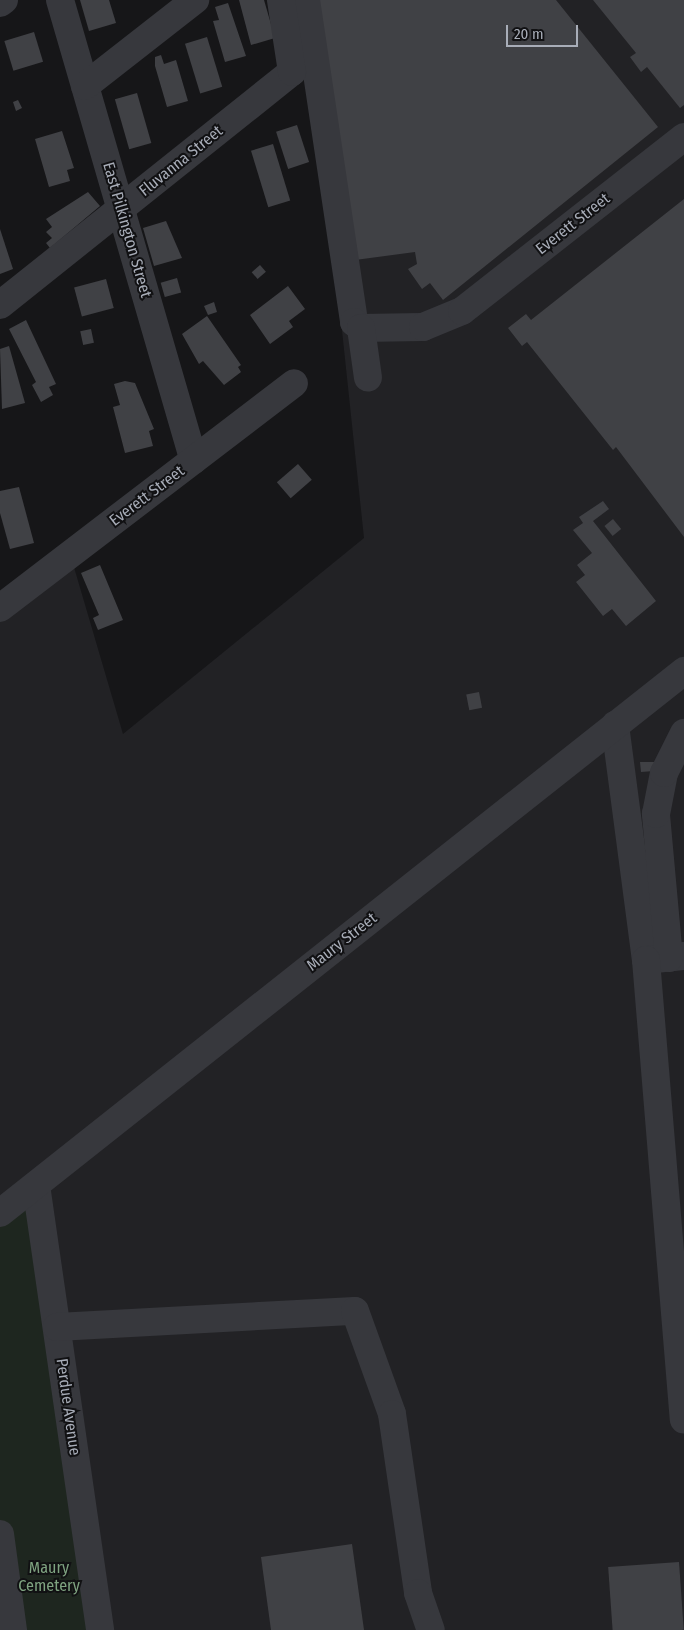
<!DOCTYPE html>
<html>
<head>
<meta charset="utf-8">
<style>
  body { margin:0 }
  #map { position:relative; width:684px; height:1630px; overflow:hidden; background:#161618; font-family:"Fira Sans Condensed",sans-serif }
  div>[style] { position:absolute }
  [style*='--x'] { left:calc(var(--x)*1px); top:calc(var(--y)*1px); width:calc(var(--w)*1px); rotate:calc(var(--a)*1deg) }
  .built>* { inset:0; background:#222225 }
  .green>* { inset:0; background:#1e261f }
  .building>* { inset:0; background:#404145; transform-origin:0 0 }
  .minor>* { height:28px; margin:-14px; padding:0 14px; transform-origin:14px; border-radius:14px; background:#37383d }
  span { translate:-50% -50%; white-space:nowrap; text-align:center; line-height:1.15; -webkit-text-stroke:4px #111113; paint-order:stroke }
  .street-label { font-size:16px; color:#a8adb8 }
  .park-label { font-size:16px; color:#7fa381 }
  .scale { position:absolute; left:506px; top:25px; width:72px; height:22px; box-sizing:border-box; border:2px solid #a8adb8; border-top:0; padding-left:6px; font-size:15px; line-height:18px; white-space:nowrap; color:#a8adb8; -webkit-text-stroke:4px #111113; paint-order:stroke }
</style>
</head>
<body>
<div id="map">
  <div class="built">
    <i style="clip-path:polygon(307px 0,684px 0,684px 1630px,105px 1630px,0 1214px,0 609px,71px 557px,123px 734px,364px 538px)"></i>
  </div>
  <div class="green">
    <i style="clip-path:polygon(46px 1177px,105px 1630px,0 1630px,0 1214px)"></i>
  </div>
  <div class="building">
    <i style="clip-path:polygon(80px 0,109px 0,116px 23px,89px 31px)"></i>
    <i style="clip-path:polygon(239px 0,264px 0,275px 38px,251px 45px)"></i>
    <i style="clip-path:polygon(319px 0,556px 0,658px 127px,443px 300px,430px 283px,422px 289px,408px 269px,417px 264px,415px 252px,355px 260px)"></i>
    <i style="clip-path:polygon(593px 0,684px 0,684px 105px,680px 108px,647px 67px,641px 72px,630px 57px,636px 53px)"></i>
    <i style="clip-path:polygon(228px 3px,246px 56px,225px 62px,213px 21px,219px 20px,215px 7px)"></i>
    <i style="left:34px;top:32px;width:31px;height:31px;rotate:73deg"></i>
    <i style="left:207px;top:37px;width:52px;height:23px;rotate:73deg"></i>
    <i style="clip-path:polygon(161px 55px,164px 64px,176px 60px,188px 101px,167px 107px,155px 66px,155px 57px)"></i>
    <i style="left:137px;top:93px;width:52px;height:23px;rotate:74deg"></i>
    <i style="clip-path:polygon(18px 100px,22px 108px,16px 111px,13px 102px)"></i>
    <i style="left:297px;top:125px;width:39px;height:22px;rotate:72deg"></i>
    <i style="clip-path:polygon(62px 131px,74px 168px,67px 170px,70px 181px,49px 187px,35px 139px)"></i>
    <i style="left:273px;top:144px;width:59px;height:23px;rotate:73deg"></i>
    <i style="clip-path:polygon(88px 192px,100px 206px,50px 248px,46px 243px,52px 238px,46px 232px,52px 227px,46px 219px)"></i>
    <i style="clip-path:polygon(684px 199px,684px 537px,616px 447px,613px 450px,527px 342px,522px 346px,508px 328px,526px 314px,531px 320px)"></i>
    <i style="clip-path:polygon(166px 221px,182px 258px,154px 266px,143px 228px)"></i>
    <i style="clip-path:polygon(0 229px,13px 269px,0 274px)"></i>
    <i style="left:260px;top:265px;width:9px;height:11px;rotate:49deg"></i>
    <i style="left:177px;top:278px;width:15px;height:17px;rotate:74deg"></i>
    <i style="left:106px;top:279px;width:30px;height:33px;rotate:75deg"></i>
    <i style="clip-path:polygon(288px 286px,305px 309px,289px 321px,293px 327px,270px 344px,250px 315px)"></i>
    <i style="clip-path:polygon(214px 302px,217px 312px,208px 315px,204px 306px)"></i>
    <i style="clip-path:polygon(207px 316px,241px 365px,238px 367px,241px 372px,224px 385px,203px 361px,199px 364px,182px 334px)"></i>
    <i style="clip-path:polygon(26px 320px,56px 384px,49px 387px,53px 395px,41px 402px,32px 385px,36px 382px,9px 329px)"></i>
    <i style="left:91px;top:329px;width:14px;height:11px;rotate:78deg"></i>
    <i style="clip-path:polygon(9px 346px,25px 403px,2px 409px,0 349px)"></i>
    <i style="clip-path:polygon(125px 381px,135px 383px,154px 429px,149px 431px,153px 446px,125px 453px,113px 407px,120px 405px,114px 384px)"></i>
    <i style="left:298px;top:464px;width:21px;height:28px;rotate:49deg"></i>
    <i style="clip-path:polygon(19px 487px,34px 543px,10px 549px,0 513px,0 491px)"></i>
    <i style="clip-path:polygon(603px 501px,609px 509px,593px 521px,656px 601px,626px 626px,612px 609px,603px 616px,576px 582px,585px 575px,577px 565px,592px 553px,573px 530px,583px 523px,579px 517px)"></i>
    <i style="left:613px;top:519px;width:13px;height:11px;rotate:51deg"></i>
    <i style="clip-path:polygon(100px 565px,123px 620px,98px 630px,93px 618px,99px 615px,81px 573px)"></i>
    <i style="left:479px;top:692px;width:16px;height:13px;rotate:79deg"></i>
    <i style="clip-path:polygon(640px 762px,654px 762px,654px 771px,641px 772px)"></i>
    <i style="clip-path:polygon(352px 1544px,364px 1630px,271px 1630px,261px 1557px)"></i>
    <i style="left:679px;top:1562px;width:68px;height:71px;rotate:86deg"></i>
  </div>
  <div class="minor">
    <i style="--x:60;--y:0;--w:479;--a:73.8"></i>
    <i style="--x:306;--y:0;--w:326;--a:81.5"></i>
    <i style="--x:354;--y:322;--w:9;--a:41"></i>
    <i style="--x:361;--y:328;--w:62;--a:-0.9"></i>
    <i style="--x:423;--y:327;--w:42;--a:-22.3"></i>
    <i style="--x:462;--y:311;--w:282;--a:-38.1"></i>
    <i style="--x:0;--y:3;--w:5;--a:-37"></i>
    <i style="--x:85;--y:86;--w:140;--a:-38"></i>
    <i style="--x:0;--y:305;--w:374;--a:-38.6"></i>
    <i style="--x:292;--y:72;--w:73;--a:-98.7"></i>
    <i style="--x:361;--y:328;--w:50;--a:82"></i>
    <i style="--x:0;--y:608;--w:370;--a:-37.4"></i>
    <i style="--x:615;--y:725;--w:237;--a:82.5"></i>
    <i style="--x:646;--y:960;--w:38;--a:-6"></i>
    <i style="--x:669;--y:958;--w:145;--a:-95.2"></i>
    <i style="--x:656;--y:814;--w:42;--a:-79"></i>
    <i style="--x:664;--y:773;--w:45;--a:-63.4"></i>
    <i style="--x:646;--y:960;--w:461;--a:85.3"></i>
    <i style="--x:36;--y:1185;--w:450;--a:81.8"></i>
    <i style="--x:0;--y:1213;--w:873;--a:-38.39"></i>
    <i style="--x:57;--y:1327;--w:298;--a:-3.1"></i>
    <i style="--x:355;--y:1311;--w:109;--a:70.2"></i>
    <i style="--x:392;--y:1414;--w:181;--a:81.7"></i>
    <i style="--x:418;--y:1593;--w:39;--a:71"></i>
    <i style="--x:0;--y:1534;--w:97;--a:82.3"></i>
  </div>
  <div class="street-label">
    <span style="left:181px;top:161px;rotate:-39deg">Fluvanna Street</span>
    <span style="left:573px;top:224px;rotate:-38deg">Everett Street</span>
    <span style="left:127px;top:230px;rotate:74deg">East Pilkington Street</span>
    <span style="left:147px;top:496px;rotate:-37deg">Everett Street</span>
    <span style="left:342px;top:942px;rotate:-38deg">Maury Street</span>
    <span style="left:68px;top:1407px;rotate:82deg">Perdue Avenue</span>
  </div>
  <div class="park-label">
    <span style="left:49px;top:1577px">Maury<br>Cemetery</span>
  </div>
  <div class="scale">20 m</div>
</div>
</body>
</html>
